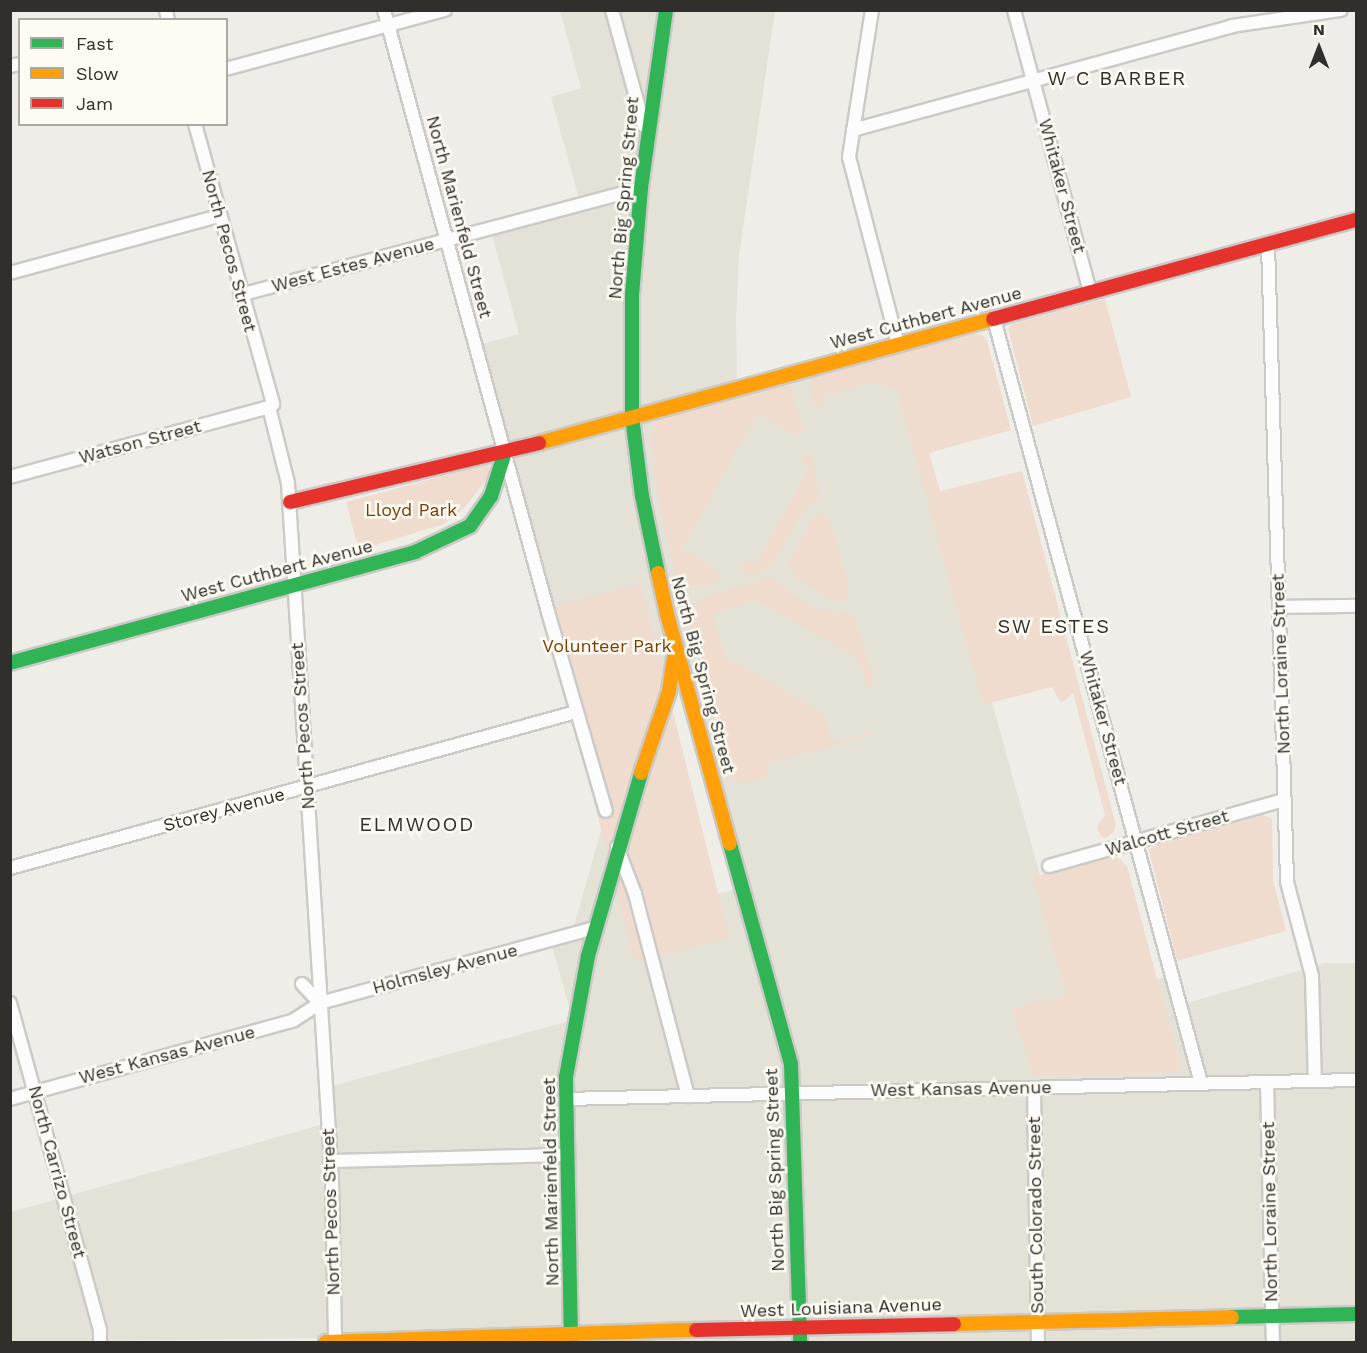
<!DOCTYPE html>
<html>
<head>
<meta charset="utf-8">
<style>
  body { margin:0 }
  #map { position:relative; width:1367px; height:1353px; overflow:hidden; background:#eeede8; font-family:"Work Sans",sans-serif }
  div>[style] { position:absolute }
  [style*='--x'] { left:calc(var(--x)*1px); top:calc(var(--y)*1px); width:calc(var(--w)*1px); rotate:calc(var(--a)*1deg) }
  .built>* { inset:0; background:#e4e2d7 }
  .green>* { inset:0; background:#efdccf; transform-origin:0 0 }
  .roads { filter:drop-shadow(2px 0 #cbcac6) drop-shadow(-2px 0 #cbcac6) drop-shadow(0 2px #cbcac6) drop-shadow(0 -2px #cbcac6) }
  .street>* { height:12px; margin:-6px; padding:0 6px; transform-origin:6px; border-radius:6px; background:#fcfcfc }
  .fast>* { height:14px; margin:-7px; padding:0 7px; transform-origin:7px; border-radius:7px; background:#30b455 }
  .slow>* { height:14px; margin:-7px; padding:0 7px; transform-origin:7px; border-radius:7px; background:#ff9f0a }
  .jam>* { height:14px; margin:-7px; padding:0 7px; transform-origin:7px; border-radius:7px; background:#e5322d }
  span { translate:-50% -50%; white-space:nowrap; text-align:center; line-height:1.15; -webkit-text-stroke:5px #fefbf3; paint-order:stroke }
  .street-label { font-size:18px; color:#302f2c }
  .park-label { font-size:18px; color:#7d3c06 }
  .neighbourhood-label { font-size:20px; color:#302f2c; letter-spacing:1.5px }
  .frame { position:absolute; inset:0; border:12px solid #302f2c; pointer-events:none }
  .legend { position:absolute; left:18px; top:18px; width:210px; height:108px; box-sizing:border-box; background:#fefbf3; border:2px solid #aca9a3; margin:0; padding:8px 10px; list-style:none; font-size:18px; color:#302f2c }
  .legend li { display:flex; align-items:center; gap:12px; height:30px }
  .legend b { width:30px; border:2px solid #aca9a3 }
  .north { position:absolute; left:1289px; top:18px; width:60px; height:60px; -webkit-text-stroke:4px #fefbf3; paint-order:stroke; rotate:0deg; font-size:16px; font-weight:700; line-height:24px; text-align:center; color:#302f2c }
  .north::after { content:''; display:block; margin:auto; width:21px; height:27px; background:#302f2c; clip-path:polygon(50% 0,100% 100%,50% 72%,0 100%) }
</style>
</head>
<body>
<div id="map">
  <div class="built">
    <i style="clip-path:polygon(evenodd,560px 11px,775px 11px,739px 255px,736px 319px,737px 388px,893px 346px,1075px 1001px,1172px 975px,1180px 1005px,1325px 963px,1356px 963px,1356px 1342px,336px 1342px,335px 1338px,11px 1342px,11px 1212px,327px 1123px,325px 1088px,573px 1020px,551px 943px,571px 937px,602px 827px,471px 347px,519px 334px,490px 227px,580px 203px,551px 97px,581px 88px,560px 11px,686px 683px,743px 887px,647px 914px,673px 687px,686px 683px)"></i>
  </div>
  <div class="green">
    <i style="clip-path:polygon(1105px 299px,1131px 397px,1033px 426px,1008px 328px,1012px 324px)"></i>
    <i style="clip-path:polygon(972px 334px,983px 335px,987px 341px,1011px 430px,929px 453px,940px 491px,1022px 471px,1116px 825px,1114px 832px,1106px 838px,1101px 837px,1097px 827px,1105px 815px,1073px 693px,1065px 701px,1060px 702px,1052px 687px,983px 705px,896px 387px,884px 389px,881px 381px,823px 396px,825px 404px,819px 407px,813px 404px,809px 388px,813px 376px)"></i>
    <i style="clip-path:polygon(790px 382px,804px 432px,795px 435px,758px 413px,682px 548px,718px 572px,719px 577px,717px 582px,698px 587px,681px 583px,676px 578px,659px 501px,650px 436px,653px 427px,658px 420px)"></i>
    <i style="clip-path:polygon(806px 453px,812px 454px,821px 497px,806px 507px,772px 565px,758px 575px,745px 573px,739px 568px,739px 564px,748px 561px,758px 561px,809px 468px,801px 462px)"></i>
    <i style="clip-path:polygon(488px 464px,491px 474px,465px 507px,444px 524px,359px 550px,346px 502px)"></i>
    <i style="clip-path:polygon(822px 513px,830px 520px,849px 588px,848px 598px,844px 601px,835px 601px,795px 577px,788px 565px,814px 517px)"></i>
    <i style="clip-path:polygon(767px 578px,776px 578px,781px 585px,819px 612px,826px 610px,833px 614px,849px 613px,855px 617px,874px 680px,867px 690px,859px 659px,757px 600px,713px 613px,725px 657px,825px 714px,832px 742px,870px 732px,871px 735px,767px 763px,769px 772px,766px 778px,740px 783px,731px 778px,688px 613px,707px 597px)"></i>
    <i style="left:641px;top:584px;width:365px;height:98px;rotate:76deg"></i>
    <i style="clip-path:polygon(1263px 815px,1272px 819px,1273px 880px,1286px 931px,1177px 961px,1149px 850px,1156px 845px)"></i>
    <i style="clip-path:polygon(1111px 856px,1120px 859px,1127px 866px,1181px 1068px,1175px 1072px,1033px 1076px,1012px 1008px,1067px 996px,1031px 872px,1040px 875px)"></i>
  </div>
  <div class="roads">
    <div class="street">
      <i style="--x:166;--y:10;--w:10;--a:79"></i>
      <i style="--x:384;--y:10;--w:624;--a:74.76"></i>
      <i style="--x:548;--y:612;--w:207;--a:73.8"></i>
      <i style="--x:612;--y:10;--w:120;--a:74.6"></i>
      <i style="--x:872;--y:10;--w:149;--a:98.9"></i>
      <i style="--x:849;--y:157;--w:194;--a:75.4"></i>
      <i style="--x:1014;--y:10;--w:292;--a:74.9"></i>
      <i style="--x:10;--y:66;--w:10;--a:-11"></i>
      <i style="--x:226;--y:69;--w:227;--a:-15.1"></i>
      <i style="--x:195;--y:124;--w:291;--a:74.4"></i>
      <i style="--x:273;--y:404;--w:5;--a:143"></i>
      <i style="--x:269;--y:407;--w:78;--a:76"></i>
      <i style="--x:288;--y:483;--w:699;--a:86.39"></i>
      <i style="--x:332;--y:1181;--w:161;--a:88.9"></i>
      <i style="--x:853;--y:130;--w:393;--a:-15.3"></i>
      <i style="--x:1232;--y:26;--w:110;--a:-8.4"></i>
      <i style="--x:1268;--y:244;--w:638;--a:88.29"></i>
      <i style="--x:1287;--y:882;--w:97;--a:75.1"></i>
      <i style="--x:1312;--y:976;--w:105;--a:88.4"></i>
      <i style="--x:10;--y:273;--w:216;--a:-15.3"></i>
      <i style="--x:240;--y:295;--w:415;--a:-14.9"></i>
      <i style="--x:994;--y:319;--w:792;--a:74.84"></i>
      <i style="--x:10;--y:477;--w:268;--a:-15.1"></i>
      <i style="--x:1280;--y:607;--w:76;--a:-0.8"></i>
      <i style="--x:617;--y:847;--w:50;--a:69"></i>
      <i style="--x:635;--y:894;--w:209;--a:75.3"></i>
      <i style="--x:1049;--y:866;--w:244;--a:-15.7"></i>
      <i style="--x:10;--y:868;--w:587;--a:-15.41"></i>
      <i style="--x:302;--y:984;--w:26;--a:47"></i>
      <i style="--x:320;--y:1003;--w:285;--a:-15.3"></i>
      <i style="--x:10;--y:1003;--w:339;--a:74.6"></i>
      <i style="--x:100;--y:1330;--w:12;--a:90"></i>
      <i style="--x:1267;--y:1082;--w:260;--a:88.7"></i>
      <i style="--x:1034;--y:1088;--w:254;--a:89.1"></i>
      <i style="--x:10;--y:1099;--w:295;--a:-15.5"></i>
      <i style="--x:294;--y:1020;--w:31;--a:-33"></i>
      <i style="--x:565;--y:1099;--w:791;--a:-1.38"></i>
      <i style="--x:330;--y:1161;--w:236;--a:-1.5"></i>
    </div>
    <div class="fast">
      <i style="--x:658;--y:573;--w:79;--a:-101.7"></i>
      <i style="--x:642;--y:496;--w:80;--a:-97.2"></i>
      <i style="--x:632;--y:417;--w:122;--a:-90"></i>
      <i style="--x:632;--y:295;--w:107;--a:-85.2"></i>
      <i style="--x:641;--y:188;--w:180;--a:-82"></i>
      <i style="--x:10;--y:663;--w:420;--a:-15.3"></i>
      <i style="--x:415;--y:552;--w:61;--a:-25.3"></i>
      <i style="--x:470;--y:526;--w:37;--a:-55"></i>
      <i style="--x:491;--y:496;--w:46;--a:-72.3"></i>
      <i style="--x:730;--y:844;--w:228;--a:74.5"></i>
      <i style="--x:791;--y:1064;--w:278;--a:88.1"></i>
      <i style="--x:1232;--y:1317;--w:124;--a:-1.4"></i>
      <i style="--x:571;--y:1342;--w:265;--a:-91.1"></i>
      <i style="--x:566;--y:1077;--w:123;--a:-79.7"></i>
      <i style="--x:588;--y:956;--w:191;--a:-73.8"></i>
    </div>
    <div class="slow">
      <i style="--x:539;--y:443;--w:471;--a:-15.3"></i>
      <i style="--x:658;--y:573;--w:42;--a:77.6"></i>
      <i style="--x:667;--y:614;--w:238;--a:74.7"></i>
      <i style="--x:641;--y:773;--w:87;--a:-71.1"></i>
      <i style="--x:669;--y:691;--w:40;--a:-81.5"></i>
      <i style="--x:954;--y:1324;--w:278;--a:-1.4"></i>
      <i style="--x:326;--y:1342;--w:370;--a:-1.9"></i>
    </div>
    <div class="jam">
      <i style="--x:993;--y:319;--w:376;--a:-15.3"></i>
      <i style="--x:290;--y:502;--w:256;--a:-13.3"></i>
      <i style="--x:696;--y:1330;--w:258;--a:-1.3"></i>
    </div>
  </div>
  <div class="street-label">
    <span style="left:1062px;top:186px;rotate:75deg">Whitaker Street</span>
    <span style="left:624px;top:198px;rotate:-85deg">North Big Spring Street</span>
    <span style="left:459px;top:217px;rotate:75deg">North Marienfeld Street</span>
    <span style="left:229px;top:251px;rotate:75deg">North Pecos Street</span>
    <span style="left:353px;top:265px;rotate:-15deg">West Estes Avenue</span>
    <span style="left:926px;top:318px;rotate:-15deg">West Cuthbert Avenue</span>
    <span style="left:140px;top:442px;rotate:-15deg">Watson Street</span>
    <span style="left:277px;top:571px;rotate:-15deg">West Cuthbert Avenue</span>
    <span style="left:1281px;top:664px;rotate:-92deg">North Loraine Street</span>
    <span style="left:703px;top:675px;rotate:75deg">North Big Spring Street</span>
    <span style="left:1103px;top:718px;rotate:75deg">Whitaker Street</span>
    <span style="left:303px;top:726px;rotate:-94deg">North Pecos Street</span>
    <span style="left:224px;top:810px;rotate:-15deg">Storey Avenue</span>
    <span style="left:1167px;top:833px;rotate:-16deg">Walcott Street</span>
    <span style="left:445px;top:969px;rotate:-15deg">Holmsley Avenue</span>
    <span style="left:167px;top:1055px;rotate:-15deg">West Kansas Avenue</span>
    <span style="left:961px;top:1089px;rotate:-1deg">West Kansas Avenue</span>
    <span style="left:775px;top:1170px;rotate:-92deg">North Big Spring Street</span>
    <span style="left:57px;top:1172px;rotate:75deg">North Carrizo Street</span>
    <span style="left:551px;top:1182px;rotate:-91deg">North Marienfeld Street</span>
    <span style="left:331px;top:1212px;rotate:-92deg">North Pecos Street</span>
    <span style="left:1270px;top:1212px;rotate:-91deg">North Loraine Street</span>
    <span style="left:1036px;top:1215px;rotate:-91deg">South Colorado Street</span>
    <span style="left:841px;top:1308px;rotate:-2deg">West Louisiana Avenue</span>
  </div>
  <div class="park-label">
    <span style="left:411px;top:510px">Lloyd Park</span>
    <span style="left:607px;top:646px">Volunteer Park</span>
  </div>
  <div class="neighbourhood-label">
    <span style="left:1117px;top:78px">W C BARBER</span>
    <span style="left:1054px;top:626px">SW ESTES</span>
    <span style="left:417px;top:824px">ELMWOOD</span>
  </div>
  <div class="frame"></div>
  <ul class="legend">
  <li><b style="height:8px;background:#30b455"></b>Fast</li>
  <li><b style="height:8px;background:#ff9f0a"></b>Slow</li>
  <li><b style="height:8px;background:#e5322d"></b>Jam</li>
  </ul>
  <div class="north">N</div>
</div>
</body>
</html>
